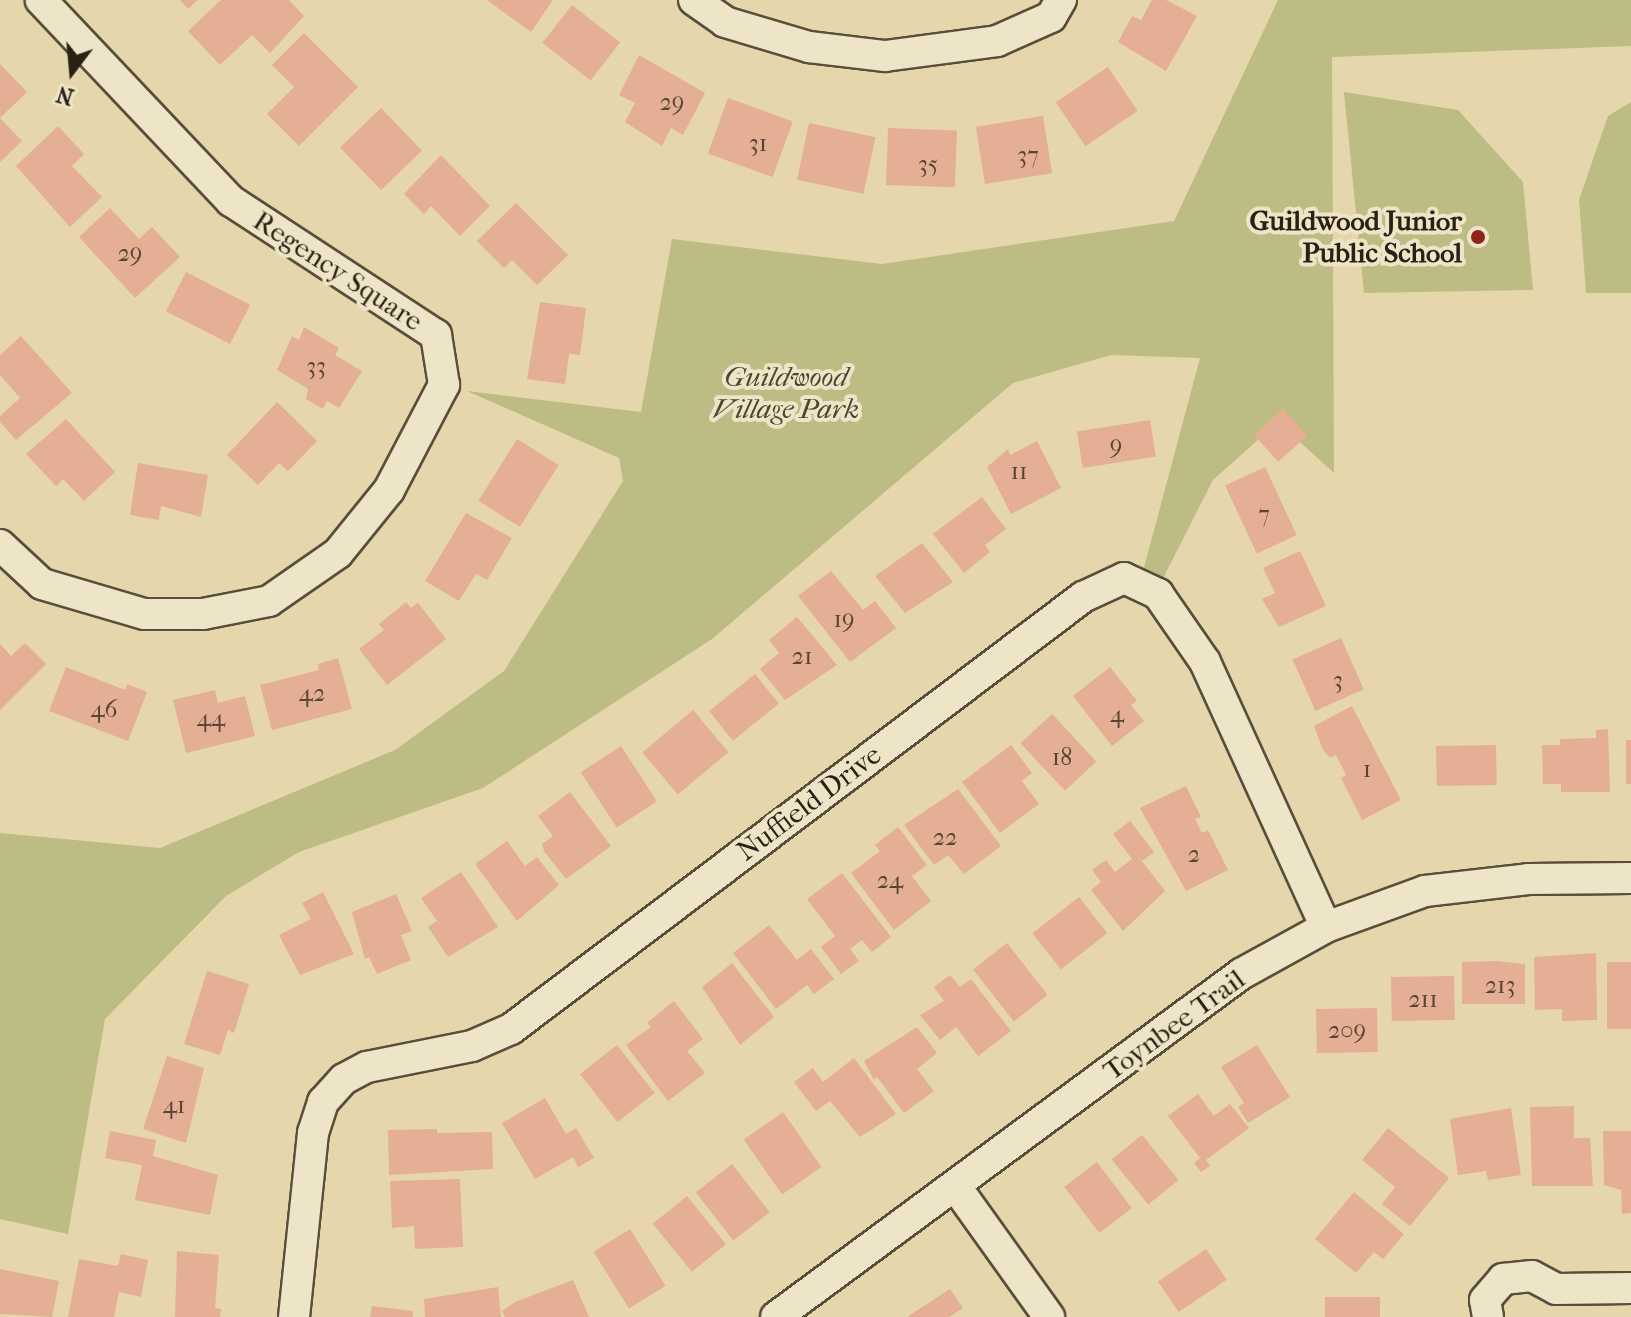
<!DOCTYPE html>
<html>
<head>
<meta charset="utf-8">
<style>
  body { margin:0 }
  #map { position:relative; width:1631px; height:1317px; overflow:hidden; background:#e5d7ab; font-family:"IM FELL French Canon",serif }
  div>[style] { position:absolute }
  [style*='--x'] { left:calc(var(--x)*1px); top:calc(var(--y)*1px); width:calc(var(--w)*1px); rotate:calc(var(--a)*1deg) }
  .green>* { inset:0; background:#bcbc84 }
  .building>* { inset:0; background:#e4af94; transform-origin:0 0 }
  .roads { filter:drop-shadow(2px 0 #594e3a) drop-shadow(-2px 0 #594e3a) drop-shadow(0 2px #594e3a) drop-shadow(0 -2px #594e3a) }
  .minor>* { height:30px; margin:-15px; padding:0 15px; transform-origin:15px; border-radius:15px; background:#eee5c8 }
  .dots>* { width:22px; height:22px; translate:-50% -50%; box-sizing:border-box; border:4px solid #eee5c8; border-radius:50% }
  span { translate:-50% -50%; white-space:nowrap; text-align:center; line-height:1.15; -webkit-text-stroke:8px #eee5c8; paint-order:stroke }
  .number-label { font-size:24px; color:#584434 }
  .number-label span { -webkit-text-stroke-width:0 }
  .poi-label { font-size:28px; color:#2a2014; font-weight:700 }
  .right { translate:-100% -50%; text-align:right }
  .street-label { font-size:28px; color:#2a2014 }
  .park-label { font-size:28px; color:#4e4730; font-style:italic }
  .north { position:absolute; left:32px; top:32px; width:80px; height:80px; -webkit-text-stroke:6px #eee5c8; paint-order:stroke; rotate:196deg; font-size:22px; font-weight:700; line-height:32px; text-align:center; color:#2a2014 }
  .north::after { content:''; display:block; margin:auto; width:28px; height:36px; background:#2a2014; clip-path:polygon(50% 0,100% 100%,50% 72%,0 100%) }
</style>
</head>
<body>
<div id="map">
  <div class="green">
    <i style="clip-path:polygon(1278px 0,1631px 0,1631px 46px,1332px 57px,1334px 473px,1278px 422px,1213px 480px,1158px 588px,1142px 575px,1200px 358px,1111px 355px,1013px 383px,712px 639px,483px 788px,299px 852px,226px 896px,105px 1019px,68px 1234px,0 1219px,0 833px,160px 848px,395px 750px,504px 671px,623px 481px,619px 458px,467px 391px,641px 412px,672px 239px,882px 264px,1174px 221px)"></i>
    <i style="clip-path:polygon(1344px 92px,1458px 110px,1523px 182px,1533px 290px,1364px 293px)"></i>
    <i style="clip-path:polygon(1631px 102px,1631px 293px,1586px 293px,1579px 200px,1608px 116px)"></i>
  </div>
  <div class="building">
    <i style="clip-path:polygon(180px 0,198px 0,188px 9px)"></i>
    <i style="clip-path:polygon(221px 0,289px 0,304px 16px,270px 53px,252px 35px,220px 65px,188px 31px)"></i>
    <i style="clip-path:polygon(487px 0,553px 0,531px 32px)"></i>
    <i style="clip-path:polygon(1152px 0,1166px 0,1197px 16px,1166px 71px,1118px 42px,1132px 16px,1141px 20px)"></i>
    <i style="left:572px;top:5px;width:61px;height:48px;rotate:38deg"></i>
    <i style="clip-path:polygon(304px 33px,358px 87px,299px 146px,267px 114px,294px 87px,272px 65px)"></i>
    <i style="clip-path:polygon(639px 55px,705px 93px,683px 135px,671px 128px,662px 146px,625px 122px,635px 103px,619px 95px)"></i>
    <i style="clip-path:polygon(0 64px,27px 92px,0 118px)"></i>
    <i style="left:1108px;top:67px;width:53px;height:63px;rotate:56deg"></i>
    <i style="left:728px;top:98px;width:69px;height:59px;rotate:20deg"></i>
    <i style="left:381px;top:108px;width:59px;height:57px;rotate:46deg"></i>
    <i style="left:1043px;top:116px;width:58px;height:68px;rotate:81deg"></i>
    <i style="clip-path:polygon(0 118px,22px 141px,0 162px)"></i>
    <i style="left:809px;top:123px;width:68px;height:58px;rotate:12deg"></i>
    <i style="clip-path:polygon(58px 126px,84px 154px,72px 166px,102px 197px,70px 227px,16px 166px)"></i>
    <i style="left:888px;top:128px;width:69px;height:57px;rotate:2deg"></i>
    <i style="clip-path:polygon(441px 155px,490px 206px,460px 236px,431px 206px,424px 214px,404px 194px)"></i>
    <i style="clip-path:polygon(516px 203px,568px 255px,537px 285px,512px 260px,504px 268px,477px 241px)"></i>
    <i style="clip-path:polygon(110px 208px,139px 239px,152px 227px,180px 257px,135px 298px,79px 237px)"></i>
    <i style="left:186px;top:272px;width:72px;height:44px;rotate:27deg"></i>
    <i style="clip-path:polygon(540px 302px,586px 308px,580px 355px,569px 354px,565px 384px,527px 379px)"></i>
    <i style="clip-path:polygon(304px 327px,339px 348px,335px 355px,362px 371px,339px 408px,327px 401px,323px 409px,306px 399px,308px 389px,277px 370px,292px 336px,299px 340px)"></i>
    <i style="clip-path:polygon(21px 336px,72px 393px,16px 440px,0 422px,0 416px,20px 398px,0 375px,0 355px)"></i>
    <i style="clip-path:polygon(277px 402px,317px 441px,288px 471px,279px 463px,258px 485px,227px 455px)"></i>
    <i style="left:1283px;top:409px;width:36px;height:39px;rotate:48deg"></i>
    <i style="clip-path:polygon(66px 419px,115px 472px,84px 501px,63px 479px,56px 486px,26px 454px)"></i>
    <i style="left:1150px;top:420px;width:37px;height:74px;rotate:81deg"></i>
    <i style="left:517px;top:439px;width:49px;height:73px;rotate:32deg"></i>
    <i style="clip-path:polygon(1037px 441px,1061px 488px,1011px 514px,987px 467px,1008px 449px,1010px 455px)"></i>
    <i style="clip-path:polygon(138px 463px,208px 475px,201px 517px,161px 506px,159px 520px,130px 515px)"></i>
    <i style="left:1265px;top:467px;width:75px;height:44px;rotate:65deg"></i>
    <i style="clip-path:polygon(982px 497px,1006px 529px,985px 545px,990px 552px,964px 573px,933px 534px)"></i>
    <i style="clip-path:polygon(466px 513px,512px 538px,487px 580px,476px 574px,459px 601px,425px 581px)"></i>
    <i style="clip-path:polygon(922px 543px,953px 582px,905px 613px,875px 576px)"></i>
    <i style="clip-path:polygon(1300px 551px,1326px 606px,1279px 627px,1262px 599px,1275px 593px,1263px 568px)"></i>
    <i style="clip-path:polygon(831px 571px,863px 610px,875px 601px,896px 628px,850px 662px,798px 596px)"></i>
    <i style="clip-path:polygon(406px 602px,411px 608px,418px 603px,446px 639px,387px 685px,359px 649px,384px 630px,379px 624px)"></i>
    <i style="clip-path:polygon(797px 617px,837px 665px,785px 700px,760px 669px,779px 653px,769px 640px)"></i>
    <i style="left:1341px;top:638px;width:56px;height:53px;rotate:66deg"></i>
    <i style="clip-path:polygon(25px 643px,46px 664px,0 710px,0 644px,11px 656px)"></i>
    <i style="clip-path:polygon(338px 658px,352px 709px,272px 730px,260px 685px,319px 670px,318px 664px)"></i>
    <i style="clip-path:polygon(66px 667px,125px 690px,127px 684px,147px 692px,128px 741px,49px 711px)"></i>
    <i style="clip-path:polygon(1110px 667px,1137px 701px,1131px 705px,1144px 721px,1112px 746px,1073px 696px)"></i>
    <i style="left:755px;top:674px;width:38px;height:59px;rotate:51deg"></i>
    <i style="clip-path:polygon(215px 690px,218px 703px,245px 696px,255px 736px,186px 753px,173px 700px)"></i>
    <i style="clip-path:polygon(1352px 706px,1401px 800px,1362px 820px,1341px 778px,1346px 775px,1336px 755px,1330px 758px,1323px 750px,1314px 726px)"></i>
    <i style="left:693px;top:710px;width:55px;height:66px;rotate:50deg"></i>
    <i style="left:1052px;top:714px;width:65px;height:43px;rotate:47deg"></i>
    <i style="clip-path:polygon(1608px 729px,1610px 792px,1561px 792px,1561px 784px,1543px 784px,1542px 745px,1560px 745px,1560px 739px,1596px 738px,1596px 730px)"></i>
    <i style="left:1626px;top:740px;width:5px;height:44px"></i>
    <i style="clip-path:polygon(1011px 745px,1032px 773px,1022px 781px,1039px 804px,1000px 833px,962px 782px)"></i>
    <i style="left:1496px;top:745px;width:40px;height:60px;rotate:89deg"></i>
    <i style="left:621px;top:746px;width:66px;height:48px;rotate:57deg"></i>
    <i style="clip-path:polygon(1186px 786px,1201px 817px,1195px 819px,1202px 833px,1208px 830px,1228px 870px,1186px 891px,1140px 808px)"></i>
    <i style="clip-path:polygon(958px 789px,1001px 846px,964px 874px,948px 855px,934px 865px,904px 825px)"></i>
    <i style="clip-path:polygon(570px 792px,611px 846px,566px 879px,544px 851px,542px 844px,553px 836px,538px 816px)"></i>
    <i style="clip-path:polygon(1130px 821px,1154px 852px,1142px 861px,1165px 891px,1123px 931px,1091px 890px,1101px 882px,1092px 870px,1106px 860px,1115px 872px,1132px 859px,1113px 834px)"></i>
    <i style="clip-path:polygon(898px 827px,927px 865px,912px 876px,931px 901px,894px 930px,851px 873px,880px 851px,875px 845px)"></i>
    <i style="clip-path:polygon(507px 841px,525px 866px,537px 857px,559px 885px,517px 921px,475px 864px)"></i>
    <i style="clip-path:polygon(461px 872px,498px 927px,448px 957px,428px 927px,437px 921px,421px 898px)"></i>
    <i style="clip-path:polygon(842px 873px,891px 937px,872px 952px,862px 940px,850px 949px,859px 961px,841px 974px,821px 947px,835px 936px,807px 899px)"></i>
    <i style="clip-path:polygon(323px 892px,354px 954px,300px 975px,279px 935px,311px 919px,302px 903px)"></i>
    <i style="clip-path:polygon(396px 894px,412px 931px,401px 935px,411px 960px,377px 974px,369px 957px,365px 959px,352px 912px)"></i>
    <i style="left:1079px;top:897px;width:46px;height:59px;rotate:52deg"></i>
    <i style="clip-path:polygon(769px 925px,797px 960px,811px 949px,834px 979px,814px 994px,807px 985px,776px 1009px,733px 953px)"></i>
    <i style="left:1007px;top:943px;width:66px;height:43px;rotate:52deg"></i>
    <i style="clip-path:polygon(1596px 953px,1597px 1020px,1562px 1021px,1562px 1009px,1535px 1010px,1534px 957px)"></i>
    <i style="clip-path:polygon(1497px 961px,1525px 964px,1525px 1004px,1462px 1004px,1462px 962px)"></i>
    <i style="left:1607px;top:962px;width:24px;height:67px"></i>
    <i style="clip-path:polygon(732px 963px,774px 1017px,740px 1045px,702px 987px)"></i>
    <i style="clip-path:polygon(207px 971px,249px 984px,234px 1033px,228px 1030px,220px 1055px,184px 1044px)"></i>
    <i style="clip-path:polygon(950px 975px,960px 987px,971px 979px,1011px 1031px,978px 1056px,956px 1027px,940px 1040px,920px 1015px,944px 1001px,934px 987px)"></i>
    <i style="left:1454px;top:976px;width:44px;height:63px;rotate:89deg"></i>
    <i style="clip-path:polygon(674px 1001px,703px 1039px,687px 1051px,705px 1073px,668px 1101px,626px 1045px,651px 1027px,647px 1023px)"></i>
    <i style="left:1377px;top:1008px;width:44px;height:61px;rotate:89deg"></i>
    <i style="clip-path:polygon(917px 1027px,937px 1053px,917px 1069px,934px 1091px,904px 1113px,877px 1077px,874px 1080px,864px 1061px)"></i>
    <i style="left:617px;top:1045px;width:61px;height:47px;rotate:52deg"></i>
    <i style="clip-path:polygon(1257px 1045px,1290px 1097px,1248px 1123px,1238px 1107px,1244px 1103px,1221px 1067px)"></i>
    <i style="clip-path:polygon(167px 1056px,204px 1068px,186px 1143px,143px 1129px)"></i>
    <i style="clip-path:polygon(854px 1058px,896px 1114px,860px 1137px,830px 1101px,816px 1111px,794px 1082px,813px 1068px,823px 1082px)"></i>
    <i style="clip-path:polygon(1198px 1094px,1214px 1116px,1230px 1104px,1249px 1128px,1206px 1160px,1210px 1166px,1201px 1172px,1194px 1163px,1200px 1158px,1168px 1116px)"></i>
    <i style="clip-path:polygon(545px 1098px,566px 1134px,576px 1128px,594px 1158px,578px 1167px,573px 1157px,535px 1179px,502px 1123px)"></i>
    <i style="clip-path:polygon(1574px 1106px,1574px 1138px,1590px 1138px,1593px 1186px,1532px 1186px,1530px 1107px)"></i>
    <i style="clip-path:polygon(1511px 1108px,1521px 1175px,1488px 1180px,1486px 1171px,1458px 1175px,1450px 1119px)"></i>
    <i style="left:783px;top:1112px;width:67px;height:48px;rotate:55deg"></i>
    <i style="clip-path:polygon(1388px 1128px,1449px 1178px,1410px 1226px,1382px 1204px,1395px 1187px,1362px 1160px)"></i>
    <i style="clip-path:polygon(437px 1129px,437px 1133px,492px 1132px,493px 1169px,389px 1175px,388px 1130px)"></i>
    <i style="clip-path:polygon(110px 1131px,156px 1140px,153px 1156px,218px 1175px,210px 1215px,135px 1200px,142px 1165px,105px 1158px)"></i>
    <i style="clip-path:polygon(1603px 1131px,1631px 1131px,1631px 1213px,1622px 1214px,1621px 1190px,1604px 1185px)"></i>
    <i style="left:1142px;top:1135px;width:58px;height:39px;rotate:51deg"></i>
    <i style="left:1097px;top:1162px;width:58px;height:41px;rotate:53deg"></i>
    <i style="left:732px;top:1164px;width:61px;height:46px;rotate:52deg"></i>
    <i style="clip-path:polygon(460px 1179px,463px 1247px,415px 1249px,414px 1226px,392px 1228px,390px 1181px)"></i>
    <i style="clip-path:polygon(1354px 1192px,1404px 1234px,1383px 1259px,1374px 1252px,1356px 1273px,1315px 1239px)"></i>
    <i style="left:687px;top:1196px;width:62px;height:44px;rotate:51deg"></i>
    <i style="left:630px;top:1229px;width:67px;height:43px;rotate:58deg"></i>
    <i style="left:1206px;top:1249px;width:37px;height:58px;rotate:56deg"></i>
    <i style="clip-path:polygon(177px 1251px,219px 1255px,215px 1308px,221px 1309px,220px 1317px,175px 1317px)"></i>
    <i style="clip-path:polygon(121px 1254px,148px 1260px,141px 1297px,119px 1292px,114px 1317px,68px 1317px,79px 1259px,118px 1266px)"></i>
    <i style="clip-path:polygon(0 1269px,59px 1281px,52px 1317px,0 1314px)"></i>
    <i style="clip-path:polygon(573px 1280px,589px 1317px,505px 1317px,502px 1311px,515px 1302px)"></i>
    <i style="clip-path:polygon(498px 1287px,501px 1317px,425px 1317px,424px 1299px)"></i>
    <i style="clip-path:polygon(950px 1289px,963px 1308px,949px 1317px,907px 1317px)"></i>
    <i style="left:1380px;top:1297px;width:20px;height:55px;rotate:90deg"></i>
    <i style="clip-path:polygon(372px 1306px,413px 1311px,413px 1317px,370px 1317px)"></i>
  </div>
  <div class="roads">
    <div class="minor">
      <i style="--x:694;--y:0;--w:38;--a:35"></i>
      <i style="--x:725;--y:22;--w:88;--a:16.6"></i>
      <i style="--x:809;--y:47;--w:77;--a:6.8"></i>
      <i style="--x:885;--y:56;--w:113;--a:-7.6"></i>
      <i style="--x:997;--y:41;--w:59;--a:-24"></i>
      <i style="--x:1051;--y:17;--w:20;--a:-60"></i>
      <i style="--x:0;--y:545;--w:57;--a:42.9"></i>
      <i style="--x:42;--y:584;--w:106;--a:16.4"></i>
      <i style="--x:144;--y:614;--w:59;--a:0"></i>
      <i style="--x:203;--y:614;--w:67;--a:-11.1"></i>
      <i style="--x:269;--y:601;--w:84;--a:-34.8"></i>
      <i style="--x:338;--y:553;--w:81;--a:-51"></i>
      <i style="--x:389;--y:490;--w:119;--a:-62.4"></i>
      <i style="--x:444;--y:385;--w:51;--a:-99.1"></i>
      <i style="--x:436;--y:335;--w:245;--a:-146.8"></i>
      <i style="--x:231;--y:201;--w:277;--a:-133.4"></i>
      <i style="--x:956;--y:1187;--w:160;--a:54.4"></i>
      <i style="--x:294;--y:1317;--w:185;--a:-84.1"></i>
      <i style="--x:313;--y:1133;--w:33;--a:-72"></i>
      <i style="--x:323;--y:1102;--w:31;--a:-48"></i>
      <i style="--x:344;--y:1079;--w:26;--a:-28"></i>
      <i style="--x:367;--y:1067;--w:107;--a:-11.3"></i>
      <i style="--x:472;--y:1046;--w:43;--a:-23.6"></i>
      <i style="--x:511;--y:1029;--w:717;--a:-37.06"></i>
      <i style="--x:1083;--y:597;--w:45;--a:-24.9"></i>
      <i style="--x:1124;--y:578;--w:38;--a:25"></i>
      <i style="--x:1158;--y:594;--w:83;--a:55.3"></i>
      <i style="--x:1205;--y:662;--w:291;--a:65.5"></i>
      <i style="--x:776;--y:1317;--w:578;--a:-36.41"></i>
      <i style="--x:1241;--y:974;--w:97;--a:-28.9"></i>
      <i style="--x:1326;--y:927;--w:105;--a:-20"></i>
      <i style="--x:1425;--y:891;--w:104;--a:-6.6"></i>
      <i style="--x:1528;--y:879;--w:103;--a:-0.6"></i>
      <i style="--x:1488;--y:1317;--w:17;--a:-100"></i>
      <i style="--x:1485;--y:1300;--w:28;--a:-49"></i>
      <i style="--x:1503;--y:1279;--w:29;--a:-6"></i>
      <i style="--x:1532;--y:1276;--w:27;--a:28"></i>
      <i style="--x:1556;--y:1289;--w:75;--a:-0.8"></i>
    </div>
  </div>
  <div class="dots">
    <i style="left:1478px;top:237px;background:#8f2418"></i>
  </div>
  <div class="number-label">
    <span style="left:672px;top:103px">29</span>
    <span style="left:758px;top:144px">31</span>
    <span style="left:1028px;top:156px">37</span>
    <span style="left:928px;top:165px">35</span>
    <span style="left:130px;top:254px">29</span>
    <span style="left:316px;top:367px">33</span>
    <span style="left:1116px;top:446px">9</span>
    <span style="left:1019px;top:472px">11</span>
    <span style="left:1264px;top:515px">7</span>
    <span style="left:844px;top:620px">19</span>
    <span style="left:802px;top:657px">21</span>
    <span style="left:1338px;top:681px">3</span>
    <span style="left:312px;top:694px">42</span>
    <span style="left:104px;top:710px">46</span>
    <span style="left:1117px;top:715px">4</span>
    <span style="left:211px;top:719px">44</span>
    <span style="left:1062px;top:758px">18</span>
    <span style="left:1367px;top:770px">1</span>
    <span style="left:945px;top:838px">22</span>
    <span style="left:1194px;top:855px">2</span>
    <span style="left:890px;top:881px">24</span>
    <span style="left:1500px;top:986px">213</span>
    <span style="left:1423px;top:1000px">211</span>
    <span style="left:1347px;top:1031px">209</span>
    <span style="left:174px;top:1106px">41</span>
  </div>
  <div class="poi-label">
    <span class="right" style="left:1462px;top:237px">Guildwood Junior<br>Public School</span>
  </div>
  <div class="street-label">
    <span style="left:338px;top:271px;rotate:33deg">Regency Square</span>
    <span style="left:809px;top:803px;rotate:-37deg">Nuffield Drive</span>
    <span style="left:1174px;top:1025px;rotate:-36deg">Toynbee Trail</span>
  </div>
  <div class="park-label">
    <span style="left:786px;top:393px">Guildwood<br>Village Park</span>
  </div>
  <div class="north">N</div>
</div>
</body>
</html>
